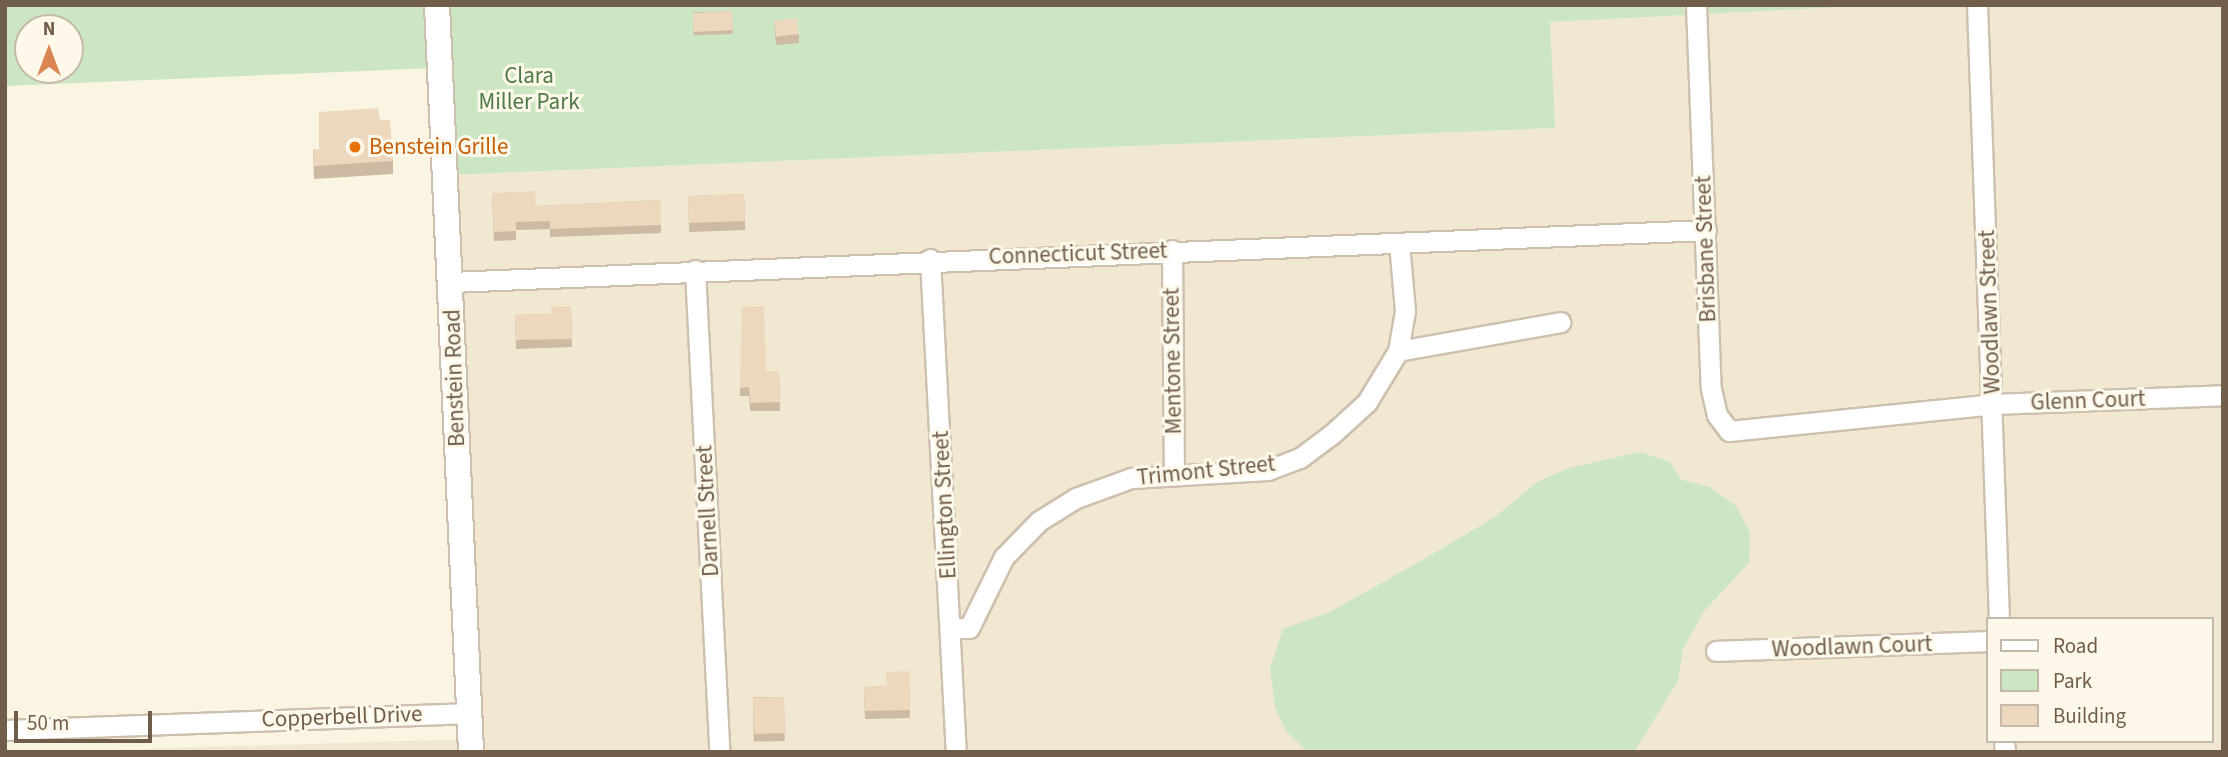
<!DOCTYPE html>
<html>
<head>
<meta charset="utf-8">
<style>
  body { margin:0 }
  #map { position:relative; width:2228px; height:757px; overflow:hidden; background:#faf5e3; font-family:"Source Sans 3",sans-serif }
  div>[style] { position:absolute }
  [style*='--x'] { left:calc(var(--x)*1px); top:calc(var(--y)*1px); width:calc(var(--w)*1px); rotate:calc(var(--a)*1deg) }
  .residential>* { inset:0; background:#f1e8d2 }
  .green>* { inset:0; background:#cce6c3 }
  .roads { filter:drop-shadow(2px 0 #cdc0ae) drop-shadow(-2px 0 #cdc0ae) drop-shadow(0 2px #cdc0ae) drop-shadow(0 -2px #cdc0ae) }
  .minor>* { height:19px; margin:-9.5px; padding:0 9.5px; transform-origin:9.5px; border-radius:9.5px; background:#fff }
  .tertiary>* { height:24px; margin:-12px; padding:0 12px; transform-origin:12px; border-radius:12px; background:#fff }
  .wall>* { inset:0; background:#ccbaa3; transform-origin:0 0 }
  .building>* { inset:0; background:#edd8bd; transform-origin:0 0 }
  .dots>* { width:19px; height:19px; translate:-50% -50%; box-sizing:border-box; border:4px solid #fdf8e9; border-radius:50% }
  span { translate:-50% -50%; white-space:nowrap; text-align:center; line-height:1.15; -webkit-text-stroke:6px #fdf8e9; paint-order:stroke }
  .park-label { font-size:23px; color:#4f7a47 }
  .food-label { font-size:23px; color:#c56008 }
  .left { translate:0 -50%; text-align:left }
  .street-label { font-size:23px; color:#705e4b }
  .frame { position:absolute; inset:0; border:7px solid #705e4b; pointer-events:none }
  .legend { position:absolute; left:1986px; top:617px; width:228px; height:126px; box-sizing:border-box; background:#fdf8e9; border:2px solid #c5baaa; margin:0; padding:9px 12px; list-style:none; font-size:21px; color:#705e4b }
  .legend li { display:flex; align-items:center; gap:14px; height:35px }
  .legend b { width:35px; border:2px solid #c5baaa }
  .north { position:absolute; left:14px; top:14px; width:70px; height:70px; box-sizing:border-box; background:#fdf8e9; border:2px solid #c5baaa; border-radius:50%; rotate:0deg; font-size:19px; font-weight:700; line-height:28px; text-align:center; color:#705e4b }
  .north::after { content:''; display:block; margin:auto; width:24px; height:32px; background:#db8552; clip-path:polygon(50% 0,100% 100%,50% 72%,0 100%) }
  .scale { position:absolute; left:14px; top:711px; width:138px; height:32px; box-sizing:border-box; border:4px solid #705e4b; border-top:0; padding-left:9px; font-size:21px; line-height:24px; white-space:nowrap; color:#705e4b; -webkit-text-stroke:5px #fdf8e9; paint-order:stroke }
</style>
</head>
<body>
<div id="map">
  <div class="residential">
    <i style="clip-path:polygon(evenodd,1881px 5px,2223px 5px,2223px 752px,480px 752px,450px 175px,1554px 128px,1550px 22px,1881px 5px,1988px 619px,2212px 619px,2212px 741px,1988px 741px,1988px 619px)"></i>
    <i style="clip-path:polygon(470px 739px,471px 752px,43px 752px)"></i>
  </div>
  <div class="green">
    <i style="clip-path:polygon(evenodd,5px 5px,434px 5px,436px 68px,5px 86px,5px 5px,28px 28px,70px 28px,70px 70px,28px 70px,28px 28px)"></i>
    <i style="clip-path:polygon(441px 5px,1881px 5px,1550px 22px,1555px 128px,450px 175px)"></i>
    <i style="clip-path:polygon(1640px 452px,1670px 462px,1682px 480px,1710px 487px,1736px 506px,1750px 533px,1749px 563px,1704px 611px,1683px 649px,1678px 681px,1634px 752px,1308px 752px,1287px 732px,1275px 708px,1270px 668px,1283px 629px,1330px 612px,1424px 559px,1495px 517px,1537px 482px,1569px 468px)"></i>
  </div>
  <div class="roads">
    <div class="minor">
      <i style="--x:1696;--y:5;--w:384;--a:87.8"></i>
      <i style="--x:1711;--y:389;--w:27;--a:77"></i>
      <i style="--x:1717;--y:415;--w:20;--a:53"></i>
      <i style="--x:1729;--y:431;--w:265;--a:-5.8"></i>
      <i style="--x:1993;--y:404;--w:230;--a:-2.2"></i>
      <i style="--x:1977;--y:5;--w:614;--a:87.95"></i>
      <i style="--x:1172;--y:250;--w:222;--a:89.5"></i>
      <i style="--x:930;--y:259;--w:494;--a:87"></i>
      <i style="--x:695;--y:270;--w:483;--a:87.1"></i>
      <i style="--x:451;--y:282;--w:1256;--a:-2.37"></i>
      <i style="--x:1398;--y:351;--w:41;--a:-80.1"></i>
      <i style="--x:1405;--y:311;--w:68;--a:-95"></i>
      <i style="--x:951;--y:628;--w:18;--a:0"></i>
      <i style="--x:969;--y:628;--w:79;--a:-63.8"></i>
      <i style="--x:1004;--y:557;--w:50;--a:-45.8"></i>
      <i style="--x:1039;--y:521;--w:44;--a:-31.9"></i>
      <i style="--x:1076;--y:498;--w:59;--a:-20"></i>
      <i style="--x:1131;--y:478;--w:137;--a:-3.3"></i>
      <i style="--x:1268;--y:470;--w:34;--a:-21"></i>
      <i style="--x:1300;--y:458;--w:39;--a:-37"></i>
      <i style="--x:1331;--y:435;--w:49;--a:-42.5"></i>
      <i style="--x:1367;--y:402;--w:60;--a:-58.7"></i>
      <i style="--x:1398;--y:351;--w:165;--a:-10.1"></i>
      <i style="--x:1716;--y:651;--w:272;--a:-2.1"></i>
      <i style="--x:5;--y:730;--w:464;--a:-2.1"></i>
      <i style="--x:2004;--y:741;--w:11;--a:85"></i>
    </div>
    <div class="tertiary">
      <i style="--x:437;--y:5;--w:748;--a:87.39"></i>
    </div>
  </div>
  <div class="wall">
    <i style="left:732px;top:11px;width:23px;height:39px;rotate:88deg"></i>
    <i style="clip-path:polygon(774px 20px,799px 34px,799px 43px,776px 45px)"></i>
    <i style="clip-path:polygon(380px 120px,393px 161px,393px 174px,314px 179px,313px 149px,319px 150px)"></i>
    <i style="clip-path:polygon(492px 193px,536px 206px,661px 200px,661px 233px,550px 237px,550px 229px,516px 230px,516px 240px,494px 241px)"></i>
    <i style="left:744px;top:194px;width:36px;height:56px;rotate:88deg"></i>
    <i style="clip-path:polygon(571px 306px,572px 347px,516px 349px,515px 315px,551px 314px)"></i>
    <i style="clip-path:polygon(766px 371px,779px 371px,780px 411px,750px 411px,749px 396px,740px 396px,740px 388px)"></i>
    <i style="clip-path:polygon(909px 671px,910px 718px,865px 719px,864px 687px,887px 686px)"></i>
    <i style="left:784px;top:697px;width:44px;height:31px;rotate:89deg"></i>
  </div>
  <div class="building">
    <i style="left:732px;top:11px;width:19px;height:39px;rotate:87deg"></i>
    <i style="left:797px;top:18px;width:16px;height:23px;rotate:83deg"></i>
    <i style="clip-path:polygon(378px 108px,380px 120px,390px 120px,393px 161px,314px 166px,313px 149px,319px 150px,319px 112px)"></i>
    <i style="clip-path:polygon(535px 191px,536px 206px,661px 200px,661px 225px,550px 229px,550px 221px,516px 222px,516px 231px,494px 232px,492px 193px)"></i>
    <i style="left:744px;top:194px;width:27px;height:56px;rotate:88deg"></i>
    <i style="clip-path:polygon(571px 306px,572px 339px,516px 340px,515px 315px,551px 314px,551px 307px)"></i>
    <i style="clip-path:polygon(764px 306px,766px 371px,779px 371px,780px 402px,750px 403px,749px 387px,740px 388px,742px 307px)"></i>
    <i style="clip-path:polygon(909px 671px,910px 710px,865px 711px,864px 687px,887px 686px,886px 672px)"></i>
    <i style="left:784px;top:697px;width:36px;height:31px;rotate:88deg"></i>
  </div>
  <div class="dots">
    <i style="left:355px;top:147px;background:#e8710a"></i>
  </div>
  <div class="park-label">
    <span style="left:529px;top:89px">Clara<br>Miller Park</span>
  </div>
  <div class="food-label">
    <span class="left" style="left:369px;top:147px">Benstein Grille</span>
  </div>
  <div class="street-label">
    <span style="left:1706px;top:249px;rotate:-92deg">Brisbane Street</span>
    <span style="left:1078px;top:254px;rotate:-2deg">Connecticut Street</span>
    <span style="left:1990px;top:312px;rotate:-92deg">Woodlawn Street</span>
    <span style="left:1173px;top:361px;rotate:-91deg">Mentone Street</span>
    <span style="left:455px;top:378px;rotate:-92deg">Benstein Road</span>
    <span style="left:2088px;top:401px;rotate:-2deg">Glenn Court</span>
    <span style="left:1206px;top:471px;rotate:-6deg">Trimont Street</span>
    <span style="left:945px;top:505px;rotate:-93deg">Ellington Street</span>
    <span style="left:708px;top:511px;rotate:-93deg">Darnell Street</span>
    <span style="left:1852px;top:647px;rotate:-2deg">Woodlawn Court</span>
    <span style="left:342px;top:717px;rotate:-2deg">Copperbell Drive</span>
  </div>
  <div class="frame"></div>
  <ul class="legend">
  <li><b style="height:9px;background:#fff"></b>Road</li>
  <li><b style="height:19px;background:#cce6c3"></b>Park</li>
  <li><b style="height:19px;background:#edd8bd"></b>Building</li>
  </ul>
  <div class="north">N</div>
  <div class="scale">50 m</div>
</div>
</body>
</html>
